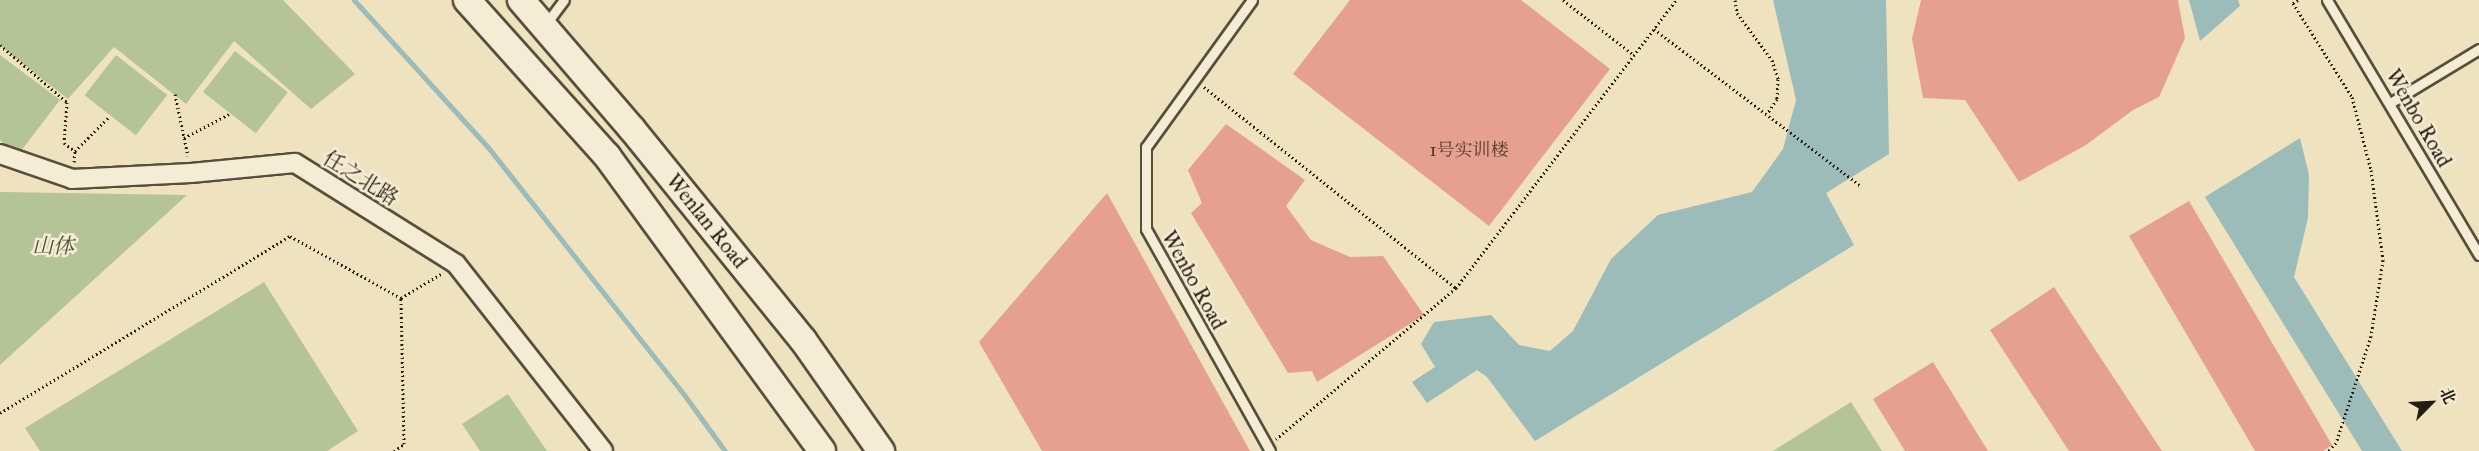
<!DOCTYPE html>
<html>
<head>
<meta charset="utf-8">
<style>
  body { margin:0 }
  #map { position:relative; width:2479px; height:451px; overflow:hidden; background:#efe2bf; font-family:"IM FELL Great Primer","Noto Serif SC",serif }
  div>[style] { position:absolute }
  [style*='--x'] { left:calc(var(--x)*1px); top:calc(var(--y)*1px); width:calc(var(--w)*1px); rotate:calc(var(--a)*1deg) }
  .green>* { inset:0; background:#b4c496; transform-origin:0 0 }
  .water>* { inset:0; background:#9cbcba }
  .stream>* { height:5px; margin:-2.5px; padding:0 2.5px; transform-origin:2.5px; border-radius:2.5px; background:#9cbcba }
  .building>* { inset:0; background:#e5a08f }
  .path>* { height:3px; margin-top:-1.5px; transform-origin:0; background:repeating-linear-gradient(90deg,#251c11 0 1.5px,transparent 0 4.5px) }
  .roads { filter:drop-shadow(2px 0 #584e3c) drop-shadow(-2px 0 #584e3c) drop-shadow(0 2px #584e3c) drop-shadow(0 -2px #584e3c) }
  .lane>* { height:9px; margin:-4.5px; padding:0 4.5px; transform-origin:4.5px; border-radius:4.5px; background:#f5ecd5 }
  .street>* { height:18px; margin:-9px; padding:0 9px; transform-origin:9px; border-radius:9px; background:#f5ecd5 }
  .secondary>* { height:26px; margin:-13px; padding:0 13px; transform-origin:13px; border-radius:13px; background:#f5ecd5 }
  span { translate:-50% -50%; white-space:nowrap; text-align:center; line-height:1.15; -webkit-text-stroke:5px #f5ecd5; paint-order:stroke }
  .number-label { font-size:18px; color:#553d30 }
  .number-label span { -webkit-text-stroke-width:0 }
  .street-label { font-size:21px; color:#251c11 }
  .park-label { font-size:21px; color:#504e39; font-style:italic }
  .north { position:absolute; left:2401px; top:373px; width:60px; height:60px; -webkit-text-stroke:4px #f5ecd5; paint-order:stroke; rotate:66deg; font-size:16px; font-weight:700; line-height:24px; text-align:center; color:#251c11 }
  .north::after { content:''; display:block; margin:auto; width:21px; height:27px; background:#251c11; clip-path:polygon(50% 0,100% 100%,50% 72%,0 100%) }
</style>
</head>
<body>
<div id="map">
  <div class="green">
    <i style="clip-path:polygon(0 0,283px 0,355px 74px,311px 109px,234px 41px,186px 104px,114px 47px,68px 99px,0 46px)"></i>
    <i style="left:235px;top:51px;width:67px;height:52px;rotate:38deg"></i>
    <i style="clip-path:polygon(0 55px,60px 100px,17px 156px,0 140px)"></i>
    <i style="left:116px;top:55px;width:65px;height:51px;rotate:38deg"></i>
    <i style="clip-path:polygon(0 192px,187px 195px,0 365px)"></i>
    <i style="clip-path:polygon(264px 282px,358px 431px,327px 451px,40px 451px,25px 428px)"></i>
    <i style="clip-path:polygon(508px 394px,547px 451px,480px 451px,462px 424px)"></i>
    <i style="clip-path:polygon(1851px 402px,1882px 451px,1773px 451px)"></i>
  </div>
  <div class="water">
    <i style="clip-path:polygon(1773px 0,1886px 0,1889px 154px,1826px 193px,1854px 245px,1535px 441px,1487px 377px,1477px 370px,1427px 403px,1412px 382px,1435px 367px,1421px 344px,1434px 322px,1491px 315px,1519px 345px,1550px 351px,1573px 331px,1611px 259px,1658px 215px,1752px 192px,1783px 149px,1796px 100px)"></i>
    <i style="clip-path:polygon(2189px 0,2238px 0,2240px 6px,2200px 41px)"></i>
    <i style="clip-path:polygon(2300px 138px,2309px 175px,2308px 218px,2294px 277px,2402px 451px,2362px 451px,2205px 197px)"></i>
  </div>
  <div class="stream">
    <i style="--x:354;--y:0;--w:197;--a:47.7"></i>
    <i style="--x:487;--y:146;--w:319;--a:51.6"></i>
    <i style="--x:685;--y:396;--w:68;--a:54"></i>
  </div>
  <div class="building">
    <i style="clip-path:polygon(1350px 0,1521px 0,1610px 69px,1489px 226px,1293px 74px)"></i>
    <i style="clip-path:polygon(1921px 0,2178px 0,2185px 38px,2159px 97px,2133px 110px,2086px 145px,2019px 182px,1965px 100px,1923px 98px,1912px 39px)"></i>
    <i style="clip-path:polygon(1226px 124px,1305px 180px,1286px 206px,1311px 240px,1350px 257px,1383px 256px,1424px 315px,1317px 382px,1312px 371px,1288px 373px,1191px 213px,1202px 203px,1188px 170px)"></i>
    <i style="clip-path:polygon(1107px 193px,1250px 451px,1042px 451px,979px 342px)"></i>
    <i style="clip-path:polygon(2189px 201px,2332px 445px,2323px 451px,2255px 451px,2129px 236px)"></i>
    <i style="clip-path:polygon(2054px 287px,2162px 451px,2069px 451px,1990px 330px)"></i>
    <i style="clip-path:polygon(1933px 362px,1988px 451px,1905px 451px,1873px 399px)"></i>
  </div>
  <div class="path">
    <i style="--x:1563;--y:0;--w:90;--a:37.8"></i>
    <i style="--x:1735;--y:0;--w:13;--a:81"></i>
    <i style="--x:1737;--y:13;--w:59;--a:53.3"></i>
    <i style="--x:1772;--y:60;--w:20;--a:72"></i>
    <i style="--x:1778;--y:79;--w:20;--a:93"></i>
    <i style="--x:1777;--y:99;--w:18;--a:124"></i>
    <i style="--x:2298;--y:0;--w:6;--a:149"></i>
    <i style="--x:2293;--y:3;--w:111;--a:57.9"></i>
    <i style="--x:2352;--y:97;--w:75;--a:75.4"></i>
    <i style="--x:2371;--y:170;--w:91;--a:82.4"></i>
    <i style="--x:2383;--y:260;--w:77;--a:99"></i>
    <i style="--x:2371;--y:336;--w:113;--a:108.1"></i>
    <i style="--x:2336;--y:443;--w:11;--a:135"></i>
    <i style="--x:1654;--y:29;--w:261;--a:37.2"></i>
    <i style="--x:0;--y:45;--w:88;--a:40.4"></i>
    <i style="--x:67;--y:102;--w:41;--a:94.2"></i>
    <i style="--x:64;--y:143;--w:14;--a:36"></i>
    <i style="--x:1204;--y:87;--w:322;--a:38.6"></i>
    <i style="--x:1456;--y:288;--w:235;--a:140"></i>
    <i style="--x:175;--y:94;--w:63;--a:78.2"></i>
    <i style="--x:184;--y:138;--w:51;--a:-28.1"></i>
    <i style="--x:74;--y:162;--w:11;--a:-85"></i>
    <i style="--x:75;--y:151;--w:48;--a:-45"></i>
    <i style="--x:1456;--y:288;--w:362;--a:-52.6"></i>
    <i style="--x:401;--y:298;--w:47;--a:-31"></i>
    <i style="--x:0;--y:413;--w:340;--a:-31.4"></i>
    <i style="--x:290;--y:236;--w:127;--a:29.2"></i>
    <i style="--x:394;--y:451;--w:12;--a:-35"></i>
    <i style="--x:404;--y:444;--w:146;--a:-91.2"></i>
  </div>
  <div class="roads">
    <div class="lane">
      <i style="--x:1252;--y:0;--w:181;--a:125.8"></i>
      <i style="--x:1146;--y:147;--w:82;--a:90"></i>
      <i style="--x:1146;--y:229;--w:254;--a:60.8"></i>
      <i style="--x:2327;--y:0;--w:297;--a:59.2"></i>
      <i style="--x:545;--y:25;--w:31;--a:-53"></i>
      <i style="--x:2390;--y:103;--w:104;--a:-31.2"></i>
    </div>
    <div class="street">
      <i style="--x:0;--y:154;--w:76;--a:19.1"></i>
      <i style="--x:72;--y:179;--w:119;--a:-2.9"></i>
      <i style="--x:191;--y:173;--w:104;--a:-5.5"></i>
      <i style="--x:295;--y:163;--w:190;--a:32.1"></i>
      <i style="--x:456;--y:264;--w:238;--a:51.8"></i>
    </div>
    <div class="secondary">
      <i style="--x:467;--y:0;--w:210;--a:48.1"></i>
      <i style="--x:607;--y:156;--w:365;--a:53.9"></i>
      <i style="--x:521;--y:0;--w:170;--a:49.3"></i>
      <i style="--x:632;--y:129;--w:272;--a:51"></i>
      <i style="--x:803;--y:340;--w:136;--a:54.9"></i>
    </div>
  </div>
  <div class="number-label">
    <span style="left:1469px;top:150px">1号实训楼</span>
  </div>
  <div class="street-label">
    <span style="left:2419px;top:118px;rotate:60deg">Wenbo Road</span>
    <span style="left:361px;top:178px;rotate:32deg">任之北路</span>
    <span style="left:707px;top:221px;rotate:51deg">Wenlan Road</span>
    <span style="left:1194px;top:280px;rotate:61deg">Wenbo Road</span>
  </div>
  <div class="park-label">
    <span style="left:53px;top:246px">山体</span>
  </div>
  <div class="north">北</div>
</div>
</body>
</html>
